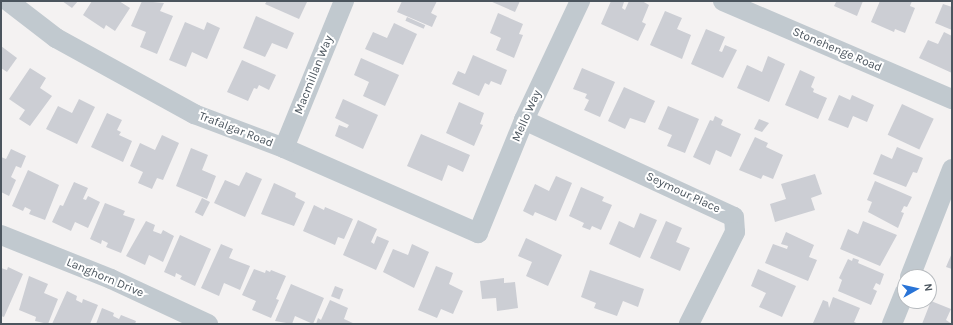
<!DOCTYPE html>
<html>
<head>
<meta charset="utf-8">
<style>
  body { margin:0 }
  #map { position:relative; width:953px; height:325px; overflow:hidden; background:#f4f2f2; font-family:Karla,sans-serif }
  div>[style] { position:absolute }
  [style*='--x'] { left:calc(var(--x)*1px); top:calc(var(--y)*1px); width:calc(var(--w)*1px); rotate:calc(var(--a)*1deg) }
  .building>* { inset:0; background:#ccced4; transform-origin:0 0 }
  .minor>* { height:20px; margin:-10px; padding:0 10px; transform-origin:10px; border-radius:10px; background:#c1c9cf }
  span { translate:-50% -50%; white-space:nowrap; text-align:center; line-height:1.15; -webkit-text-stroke:4px #fff; paint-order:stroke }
  .street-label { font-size:12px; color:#4b555e }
  .frame { position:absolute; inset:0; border:2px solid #4b555e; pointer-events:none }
  .north { position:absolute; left:897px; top:269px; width:40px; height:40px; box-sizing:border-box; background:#fff; border:1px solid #b7bbbf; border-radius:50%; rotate:82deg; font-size:11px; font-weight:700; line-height:16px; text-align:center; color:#4b555e }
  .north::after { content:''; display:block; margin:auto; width:14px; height:18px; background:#2974d7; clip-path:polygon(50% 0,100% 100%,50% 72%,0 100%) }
</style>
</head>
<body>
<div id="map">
  <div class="building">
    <i style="clip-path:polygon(62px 1px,78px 1px,72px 8px)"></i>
    <i style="clip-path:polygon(92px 1px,119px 1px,130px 8px,115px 31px,106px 25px,104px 29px,83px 15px)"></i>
    <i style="clip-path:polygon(142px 1px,164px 3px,160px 11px,173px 16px,157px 54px,140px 47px,146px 32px,131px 26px)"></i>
    <i style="clip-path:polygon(267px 1px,304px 1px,307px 2px,299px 19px,265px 4px)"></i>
    <i style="clip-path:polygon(402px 1px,437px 1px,431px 13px,437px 16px,432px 27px,397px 12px)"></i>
    <i style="clip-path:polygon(490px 1px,520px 1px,515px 12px)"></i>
    <i style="clip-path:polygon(611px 1px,624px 2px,622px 8px,625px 10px,629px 1px,642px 1px,649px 5px,642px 22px,646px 24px,638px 41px,601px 24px)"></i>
    <i style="clip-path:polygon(833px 1px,863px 1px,857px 16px,834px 6px,836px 2px)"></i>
    <i style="clip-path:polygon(880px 1px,912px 1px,910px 6px,915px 8px,905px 33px,895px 29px,894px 32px,871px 22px)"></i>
    <i style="clip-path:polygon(943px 4px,952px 7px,952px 30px,935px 23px)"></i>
    <i style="clip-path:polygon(665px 11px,682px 18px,677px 29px,691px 35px,682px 59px,650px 45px)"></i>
    <i style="clip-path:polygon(498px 13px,523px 24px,519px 34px,523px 35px,514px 58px,496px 50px,501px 38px,490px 33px)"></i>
    <i style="clip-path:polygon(256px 16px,294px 33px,287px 49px,272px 43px,265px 57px,243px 48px)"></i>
    <i style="left:407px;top:17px;width:20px;height:4px;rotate:24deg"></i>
    <i style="clip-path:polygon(185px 22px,204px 30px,207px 22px,220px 28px,207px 59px,192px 52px,186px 67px,169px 60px)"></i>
    <i style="clip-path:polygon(394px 23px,417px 34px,403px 65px,365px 49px,373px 32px,387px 38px)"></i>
    <i style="clip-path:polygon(706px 29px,725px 37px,719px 51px,722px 52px,725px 45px,737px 50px,723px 78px,691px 64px)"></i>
    <i style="clip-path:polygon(944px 32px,952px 36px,952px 73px,919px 58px,928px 40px,938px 44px)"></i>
    <i style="clip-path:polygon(1px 46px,17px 58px,7px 72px,1px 68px)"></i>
    <i style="clip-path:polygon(473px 55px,507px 70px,501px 85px,491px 81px,489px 85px,485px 83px,479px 96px,452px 84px,458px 71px,465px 74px)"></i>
    <i style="clip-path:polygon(768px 56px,785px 64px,769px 102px,737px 88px,747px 65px,762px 72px)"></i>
    <i style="clip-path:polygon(361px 58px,399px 75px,385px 106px,363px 96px,369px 82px,354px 75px)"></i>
    <i style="clip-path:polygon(242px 60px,276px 75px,269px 90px,259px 85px,257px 89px,254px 88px,248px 101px,227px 92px)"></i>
    <i style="clip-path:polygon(30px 68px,46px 78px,40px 88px,52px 96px,30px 126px,19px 119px,25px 110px,9px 99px)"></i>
    <i style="clip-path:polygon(582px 68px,615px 82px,600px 117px,584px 110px,589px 100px,585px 98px,587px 94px,573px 89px)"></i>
    <i style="clip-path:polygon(800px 70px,815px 77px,811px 87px,814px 89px,813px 92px,827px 98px,818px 119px,785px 105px)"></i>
    <i style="clip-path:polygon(624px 87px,655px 101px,645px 123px,630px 118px,625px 129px,608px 121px)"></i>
    <i style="clip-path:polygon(839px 95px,850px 100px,852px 95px,874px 105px,867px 122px,853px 116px,848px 128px,828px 120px)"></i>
    <i style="clip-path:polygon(79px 99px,95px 107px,77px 144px,46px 129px,58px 106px,72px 113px)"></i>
    <i style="clip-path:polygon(343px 99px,378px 115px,363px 149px,335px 136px,339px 125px,347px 128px,349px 125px,335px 118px)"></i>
    <i style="clip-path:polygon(459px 102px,484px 113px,480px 124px,483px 125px,474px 146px,446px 133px)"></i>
    <i style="left:902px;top:104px;width:35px;height:34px;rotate:25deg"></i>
    <i style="clip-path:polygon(668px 106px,699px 119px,685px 153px,667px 146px,672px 135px,658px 129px)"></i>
    <i style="clip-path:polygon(107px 113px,122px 120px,117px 130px,121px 132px,119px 135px,132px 141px,123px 162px,91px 147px)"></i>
    <i style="clip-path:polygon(715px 116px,723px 120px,721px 125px,741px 134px,731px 157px,716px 150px,710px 165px,693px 157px,710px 120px,713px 121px)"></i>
    <i style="clip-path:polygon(759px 119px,769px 123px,762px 132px,754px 129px)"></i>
    <i style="clip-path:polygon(421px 134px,470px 155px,463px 172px,448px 165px,442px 181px,407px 166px)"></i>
    <i style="clip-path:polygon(162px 135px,179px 143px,163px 180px,157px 178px,152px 189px,138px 183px,143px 172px,130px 166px,140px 143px,155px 150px)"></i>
    <i style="clip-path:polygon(755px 137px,768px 143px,766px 147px,783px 155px,773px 179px,763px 175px,761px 179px,739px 170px)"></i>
    <i style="clip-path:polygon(897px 147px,923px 158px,917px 173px,913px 172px,906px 187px,873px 174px,881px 154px,892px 159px)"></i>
    <i style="clip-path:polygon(191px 148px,208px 155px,202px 170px,216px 176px,207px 199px,176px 186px)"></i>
    <i style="clip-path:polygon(11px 149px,26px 156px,21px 168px,16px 166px,11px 177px,16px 180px,9px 196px,1px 192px,1px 157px,6px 159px)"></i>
    <i style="clip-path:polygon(28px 170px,59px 185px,45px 220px,29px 214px,31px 210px,25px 207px,23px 211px,12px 206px)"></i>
    <i style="clip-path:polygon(246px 172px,262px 179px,245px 217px,214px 203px,225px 180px,239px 186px)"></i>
    <i style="clip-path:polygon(815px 174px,822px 194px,811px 198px,815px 210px,775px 222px,770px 204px,786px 199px,781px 184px)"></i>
    <i style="clip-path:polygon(556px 176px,572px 183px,556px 221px,535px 212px,533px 216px,523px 211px,535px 184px,549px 191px)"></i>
    <i style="clip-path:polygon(875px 181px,912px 197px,907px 207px,904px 206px,901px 212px,904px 213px,898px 228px,868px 212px,872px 202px,867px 200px)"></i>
    <i style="clip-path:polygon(74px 182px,88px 188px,83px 199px,86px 200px,88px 196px,100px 202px,88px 228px,75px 222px,71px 231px,52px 222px,60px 205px,63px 206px)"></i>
    <i style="clip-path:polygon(274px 183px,296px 193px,295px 197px,305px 202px,294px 226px,261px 214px)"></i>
    <i style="clip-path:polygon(581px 187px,604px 197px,602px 201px,612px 205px,601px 230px,592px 226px,590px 230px,582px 227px,584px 223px,569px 216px)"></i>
    <i style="left:202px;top:198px;width:9px;height:16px;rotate:27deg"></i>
    <i style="clip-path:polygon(105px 203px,125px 211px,123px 215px,135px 219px,121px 253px,106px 247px,108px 243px,102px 240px,101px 244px,90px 239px)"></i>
    <i style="clip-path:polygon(314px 205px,324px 210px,325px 207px,353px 219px,344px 239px,338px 237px,335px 245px,303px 231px)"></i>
    <i style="clip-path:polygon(640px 213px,657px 220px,640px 258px,609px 244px,619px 221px,634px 228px)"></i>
    <i style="clip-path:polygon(358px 220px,377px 229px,371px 242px,374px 244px,377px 236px,389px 241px,376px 270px,343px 255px)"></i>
    <i style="clip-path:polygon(146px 221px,155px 225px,153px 231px,161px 234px,163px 230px,174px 236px,163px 262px,149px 255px,145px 265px,126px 256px)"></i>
    <i style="clip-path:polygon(666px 221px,682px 228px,676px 242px,690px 248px,680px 271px,650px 258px)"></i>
    <i style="clip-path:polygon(863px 221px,897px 235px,880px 266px,840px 249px,848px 229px,858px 234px)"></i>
    <i style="clip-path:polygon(786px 232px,814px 245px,809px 257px,817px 260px,808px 281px,765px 263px,773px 244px,787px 249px,788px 246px,781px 244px)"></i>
    <i style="clip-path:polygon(180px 235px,211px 249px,195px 286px,180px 279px,182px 276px,176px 273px,175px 277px,164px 272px)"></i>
    <i style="clip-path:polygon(526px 238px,562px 255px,548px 286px,526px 276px,532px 262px,518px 256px)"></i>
    <i style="clip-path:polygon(221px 244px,233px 249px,229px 258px,250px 266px,240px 290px,224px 283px,219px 296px,201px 288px)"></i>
    <i style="clip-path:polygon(412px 244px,429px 252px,414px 288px,383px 272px,393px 249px,408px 255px)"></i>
    <i style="clip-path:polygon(952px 253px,952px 269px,946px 267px)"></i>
    <i style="clip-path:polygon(853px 258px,859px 260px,858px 263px,884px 274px,880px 285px,876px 283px,873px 289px,877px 291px,871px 305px,838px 291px,842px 280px,839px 278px,848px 259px,852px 261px)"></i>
    <i style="clip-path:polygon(436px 266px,453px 273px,449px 284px,463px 291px,453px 314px,441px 309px,437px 318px,418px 310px)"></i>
    <i style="clip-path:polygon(8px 267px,23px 274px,4px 317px,1px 316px,1px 268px,7px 270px)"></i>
    <i style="clip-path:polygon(254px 269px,265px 273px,266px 270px,270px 272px,271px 270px,286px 276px,276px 299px,279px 300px,271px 318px,252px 310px,256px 301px,242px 295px)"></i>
    <i style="clip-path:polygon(758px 269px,796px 286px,782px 317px,759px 307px,766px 293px,751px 286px)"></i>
    <i style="clip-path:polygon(590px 270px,644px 289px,638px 307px,623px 301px,617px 316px,594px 308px,596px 303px,581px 297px)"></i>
    <i style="clip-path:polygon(29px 276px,48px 284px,44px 293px,58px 299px,48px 324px,35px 321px,36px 317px,19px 310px)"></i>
    <i style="clip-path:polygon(504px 278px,504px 283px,515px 282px,518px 308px,497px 311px,496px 298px,482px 299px,480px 281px)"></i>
    <i style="clip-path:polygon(291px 284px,324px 298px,313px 324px,295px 316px,292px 324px,275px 321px)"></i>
    <i style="left:335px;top:286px;width:9px;height:11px;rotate:21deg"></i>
    <i style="clip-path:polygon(67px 291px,77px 296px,76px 300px,82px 303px,83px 299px,98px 305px,90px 324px,52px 324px)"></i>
    <i style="clip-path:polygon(833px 297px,860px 308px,854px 322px,859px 324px,813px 323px,823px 300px,828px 302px,829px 308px)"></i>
    <i style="clip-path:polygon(330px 300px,348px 308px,344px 319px,355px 324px,316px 324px,318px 318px,321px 320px)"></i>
    <i style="clip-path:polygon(931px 301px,951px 309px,946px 320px,952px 324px,922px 324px)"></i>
    <i style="clip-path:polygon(102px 308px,114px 313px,113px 316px,119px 319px,121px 315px,136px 321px,135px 324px,96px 324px)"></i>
  </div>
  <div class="minor">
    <i style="--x:8;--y:1;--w:61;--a:37.6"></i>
    <i style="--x:56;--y:38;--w:158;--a:28.8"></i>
    <i style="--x:194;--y:114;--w:96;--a:20.7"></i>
    <i style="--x:284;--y:148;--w:212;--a:23.7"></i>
    <i style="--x:478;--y:233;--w:122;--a:-67.8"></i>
    <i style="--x:524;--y:120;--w:132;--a:-64.8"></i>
    <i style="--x:723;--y:1;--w:249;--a:23.2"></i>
    <i style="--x:524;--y:120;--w:231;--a:24.8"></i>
    <i style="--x:734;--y:217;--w:15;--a:86"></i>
    <i style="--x:735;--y:232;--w:103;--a:116.6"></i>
    <i style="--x:284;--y:148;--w:159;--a:-67.8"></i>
    <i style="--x:1;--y:235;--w:118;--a:21.8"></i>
    <i style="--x:111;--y:279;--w:107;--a:24.9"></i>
    <i style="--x:910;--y:277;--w:116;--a:-68.7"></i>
    <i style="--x:892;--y:324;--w:35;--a:-68"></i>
  </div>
  <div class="street-label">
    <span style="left:837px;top:50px;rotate:23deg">Stonehenge Road</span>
    <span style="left:314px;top:75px;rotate:-68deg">Macmillan Way</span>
    <span style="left:527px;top:116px;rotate:-66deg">Mello Way</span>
    <span style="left:236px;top:130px;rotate:21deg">Trafalgar Road</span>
    <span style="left:683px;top:193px;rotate:25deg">Seymour Place</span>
    <span style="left:105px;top:278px;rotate:23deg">Langhorn Drive</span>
  </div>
  <div class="frame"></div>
  <div class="north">N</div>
</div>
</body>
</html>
